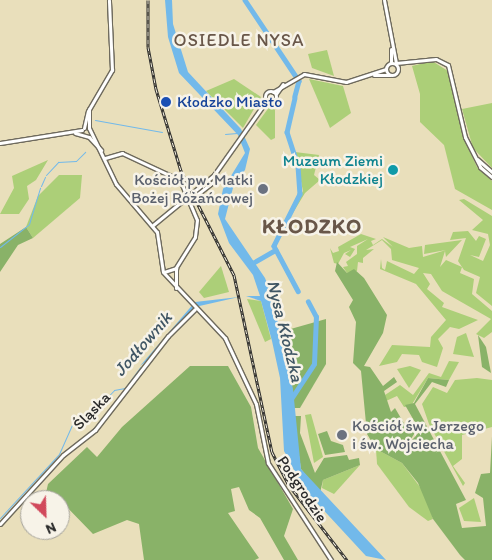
<!DOCTYPE html>
<html>
<head>
<meta charset="utf-8">
<style>
  body { margin:0 }
  #map { position:relative; width:492px; height:560px; overflow:hidden; background:#e9dfbb; font-family:Itim,sans-serif }
  div>[style] { position:absolute }
  [style*='--x'] { left:calc(var(--x)*1px); top:calc(var(--y)*1px); width:calc(var(--w)*1px); rotate:calc(var(--a)*1deg) }
  .green>* { inset:0; background:#accf78 }
  .forest>* { inset:0; background:#89b268 }
  .water>* { inset:0; background:#72b9ea }
  .stream>* { height:1px; margin:-0.5px; padding:0 0.5px; transform-origin:0.5px; border-radius:0.5px; background:#72b9ea }
  .river>* { height:4.5px; margin:-2.25px; padding:0 2.25px; transform-origin:2.25px; border-radius:2.25px; background:#72b9ea }
  .roads { filter:drop-shadow(1px 0 #6e6a5d) drop-shadow(-1px 0 #6e6a5d) drop-shadow(0 1px #6e6a5d) drop-shadow(0 -1px #6e6a5d) }
  .secondary>* { height:3px; margin:-1.5px; padding:0 1.5px; transform-origin:1.5px; border-radius:1.5px; background:#fff }
  .secondary>.ring { margin:-1.5px; padding:0; box-sizing:content-box; background:none; border:3px solid #fff; border-radius:50% }
  .rail>* { height:3px; margin-top:-1.5px; transform-origin:0; background:repeating-linear-gradient(90deg,#f7f3e8 0 4px,#2b2b2b 0 8px); box-sizing:border-box; border-block:1px solid #2b2b2b }
  .dots>* { width:14px; height:14px; translate:-50% -50%; box-sizing:border-box; border:2px solid #f7f3e8; border-radius:50% }
  span { translate:-50% -50%; white-space:nowrap; text-align:center; line-height:1.15; -webkit-text-stroke:5px #f7f3e8; paint-order:stroke }
  .transit-label { font-size:16px; color:#164399 }
  .left { translate:0 -50%; text-align:left }
  .culture-label { font-size:16px; color:#0d838f }
  .right { translate:-100% -50%; text-align:right }
  .worship-label { font-size:16px; color:#5b616d }
  .street-label { font-size:16px; color:#2b2b2b }
  .neighbourhood-label { font-size:18px; color:#695749; letter-spacing:1px }
  .water-label { font-size:18px; color:#405664; font-style:italic }
  .district-label { font-size:21px; color:#695749; font-weight:700; letter-spacing:1px }
  .north { position:absolute; left:20px; top:490px; width:50px; height:50px; box-sizing:border-box; background:#f7f3e8; border:1px solid #a5a39c; border-radius:50%; rotate:156deg; font-size:14px; font-weight:700; line-height:20px; text-align:center; color:#2b2b2b }
  .north::after { content:''; display:block; margin:auto; width:18px; height:22px; background:#d1495b; clip-path:polygon(50% 0,100% 100%,50% 72%,0 100%) }
</style>
</head>
<body>
<div id="map">
  <div class="green">
    <i style="clip-path:polygon(327px 50px,334px 76px,312px 68px,308px 54px)"></i>
    <i style="clip-path:polygon(432px 61px,448px 71px,463px 137px,477px 167px,492px 181px,492px 210px,455px 189px,444px 145px,420px 122px,420px 94px,412px 66px)"></i>
    <i style="clip-path:polygon(234px 79px,261px 97px,243px 128px,206px 91px)"></i>
    <i style="clip-path:polygon(309px 79px,343px 86px,351px 113px,330px 128px)"></i>
    <i style="clip-path:polygon(492px 103px,492px 168px,473px 148px,462px 109px)"></i>
    <i style="clip-path:polygon(270px 106px,275px 110px,275px 138px,271px 140px,256px 125px)"></i>
    <i style="clip-path:polygon(295px 152px,319px 155px,314px 175px,320px 180px,305px 193px,276px 241px,303px 191px)"></i>
    <i style="clip-path:polygon(48px 160px,36px 180px,27px 186px,29px 199px,19px 214px,0 214px,14px 188px,12px 176px)"></i>
    <i style="clip-path:polygon(59px 175px,82px 175px,80px 198px,33px 238px,26px 227px,38px 196px)"></i>
    <i style="clip-path:polygon(464px 199px,492px 216px,492px 306px,476px 293px,480px 277px,464px 270px,458px 261px,466px 238px,450px 240px,453px 232px,468px 231px,476px 241px,479px 236px,486px 239px,479px 257px,470px 255px,483px 261px,490px 245px,488px 234px,472px 230px,483px 220px,459px 200px)"></i>
    <i style="clip-path:polygon(361px 234px,376px 239px,371px 241px,373px 245px,382px 239px,393px 247px,383px 237px,409px 248px,422px 246px,423px 257px,446px 250px,424px 254px,425px 245px,462px 240px,446px 257px,445px 251px,440px 267px,446px 260px,462px 267px,460px 273px,474px 279px,472px 294px,492px 311px,492px 332px,484px 338px,476px 334px,491px 319px,442px 291px,431px 274px,423px 273px,430px 284px,427px 289px,444px 303px,442px 307px,478px 320px,459px 329px,450px 327px,438px 339px,443px 348px,437px 367px,422px 362px,419px 355px,402px 354px,397px 362px,379px 366px,392px 345px,430px 347px,431px 337px,446px 320px,416px 284px,380px 269px,381px 259px,382px 268px,385px 270px,387px 261px,414px 274px,419px 268px,392px 260px,391px 249px,382px 240px,366px 250px,374px 249px,363px 258px,363px 263px,358px 262px,357px 271px,347px 273px,343px 267px,348px 266px,346px 262px,357px 254px,357px 246px,368px 239px,350px 247px,355px 249px,350px 257px,345px 254px,351px 250px,344px 253px,338px 264px,334px 263px,330px 248px,333px 253px,339px 251px,338px 247px)"></i>
    <i style="clip-path:polygon(221px 266px,229px 292px,204px 298px,199px 292px)"></i>
    <i style="clip-path:polygon(247px 299px,261px 301px,271px 339px,265px 342px)"></i>
    <i style="clip-path:polygon(466px 333px,474px 357px,453px 354px,457px 337px)"></i>
    <i style="clip-path:polygon(449px 361px,459px 362px,449px 380px,428px 378px,411px 406px,404px 407px,397px 396px,386px 401px,385px 395px,400px 385px,413px 395px,429px 373px,441px 377px)"></i>
    <i style="clip-path:polygon(410px 366px,421px 370px,409px 388px,397px 369px)"></i>
    <i style="clip-path:polygon(477px 378px,492px 380px,492px 427px,462px 435px,462px 459px,453px 466px,465px 483px,463px 486px,429px 424px,422px 404px,433px 387px,447px 393px,455px 380px)"></i>
    <i style="clip-path:polygon(311px 414px,323px 457px,314px 463px,305px 415px)"></i>
    <i style="clip-path:polygon(376px 449px,402px 463px,426px 495px,433px 519px,428px 521px,409px 507px,377px 464px)"></i>
    <i style="clip-path:polygon(360px 465px,334px 494px,322px 488px,323px 480px)"></i>
    <i style="clip-path:polygon(474px 498px,481px 522px,464px 521px,459px 508px)"></i>
  </div>
  <div class="forest">
    <i style="clip-path:polygon(26px 227px,33px 238px,18px 245px,0 272px,0 244px)"></i>
    <i style="clip-path:polygon(337px 262px,347px 273px,354px 269px,364px 278px,387px 315px,383px 333px,364px 366px,370px 367px,383px 386px,394px 377px,397px 382px,384px 391px,391px 412px,395px 408px,409px 432px,416px 431px,406px 447px,420px 431px,405px 405px,414px 403px,428px 378px,449px 380px,446px 387px,432px 382px,415px 404px,466px 500px,456px 504px,462px 528px,486px 526px,483px 498px,475px 493px,481px 474px,490px 473px,492px 436px,492px 560px,465px 560px,460px 555px,433px 519px,418px 483px,402px 463px,376px 449px,367px 434px,361px 371px,353px 363px,356px 322px,349px 307px,353px 300px,335px 271px)"></i>
    <i style="clip-path:polygon(326px 319px,326px 364px,300px 408px,293px 408px,280px 332px)"></i>
    <i style="clip-path:polygon(478px 335px,486px 347px,491px 373px,482px 367px)"></i>
    <i style="clip-path:polygon(190px 366px,228px 366px,251px 407px,258px 448px,293px 509px,284px 536px,298px 560px,284px 560px,260px 518px,249px 510px,239px 487px,231px 489px,235px 511px,228px 513px,259px 558px,255px 560px,144px 560px,139px 524px,127px 520px,93px 534px,60px 500px,45px 497px,48px 484px,87px 447px,97px 457px,122px 427px)"></i>
    <i style="clip-path:polygon(293px 416px,301px 416px,300px 433px,315px 473px,324px 458px,347px 455px,349px 460px,359px 458px,360px 465px,323px 480px,320px 493px,301px 469px)"></i>
    <i style="clip-path:polygon(327px 431px,331px 441px,343px 445px,345px 452px,325px 455px,318px 434px)"></i>
  </div>
  <div class="water">
    <i style="clip-path:polygon(165px 0,172px 0,173px 24px,188px 72px,241px 129px,250px 149px,245px 170px,234px 184px,225px 219px,265px 278px,272px 296px,293px 389px,301px 469px,386px 560px,366px 556px,304px 489px,284px 451px,280px 378px,272px 341px,261px 301px,246px 296px,260px 296px,253px 275px,229px 243px,218px 214px,223px 189px,245px 153px,238px 135px,179px 73px,168px 37px)"></i>
    <i style="clip-path:polygon(239px 297px,195px 307px,167px 336px,156px 354px,140px 366px,195px 302px)"></i>
  </div>
  <div class="stream">
    <i style="--x:95;--y:120;--w:68;--a:10.2"></i>
    <i style="--x:225;--y:134;--w:12;--a:-5"></i>
    <i style="--x:46;--y:175;--w:18;--a:-47"></i>
    <i style="--x:58;--y:162;--w:18;--a:-3"></i>
    <i style="--x:76;--y:161;--w:13;--a:-45"></i>
    <i style="--x:41;--y:186;--w:10;--a:-66"></i>
    <i style="--x:0;--y:247;--w:37;--a:-38"></i>
    <i style="--x:29;--y:224;--w:38;--a:-73"></i>
    <i style="--x:0;--y:518;--w:87;--a:-47.3"></i>
    <i style="--x:59;--y:454;--w:32;--a:-66"></i>
    <i style="--x:72;--y:425;--w:23;--a:-31"></i>
    <i style="--x:92;--y:413;--w:32;--a:-46"></i>
    <i style="--x:114;--y:390;--w:11;--a:-10"></i>
    <i style="--x:125;--y:388;--w:26;--a:-54"></i>
  </div>
  <div class="river">
    <i style="--x:245;--y:0;--w:97;--a:56.3"></i>
    <i style="--x:299;--y:81;--w:16;--a:105"></i>
    <i style="--x:295;--y:98;--w:35;--a:103"></i>
    <i style="--x:287;--y:132;--w:36;--a:72"></i>
    <i style="--x:298;--y:166;--w:28;--a:86"></i>
    <i style="--x:300;--y:194;--w:58;--a:116.6"></i>
    <i style="--x:274;--y:246;--w:51;--a:61.9"></i>
    <i style="--x:251;--y:264;--w:28;--a:-30"></i>
    <i style="--x:289;--y:402;--w:45;--a:-56.7"></i>
    <i style="--x:314;--y:364;--w:47;--a:-87.6"></i>
    <i style="--x:316;--y:317;--w:17;--a:-118"></i>
  </div>
  <div class="roads">
    <div class="secondary">
      <i style="--x:384;--y:0;--w:64;--a:79.2"></i>
      <i style="--x:396;--y:63;--w:40;--a:-5.7"></i>
      <i style="--x:436;--y:59;--w:13;--a:27"></i>
      <i style="--x:448;--y:65;--w:74;--a:76.7"></i>
      <i style="--x:465;--y:137;--w:34;--a:63"></i>
      <i style="--x:480;--y:167;--w:16;--a:40"></i>
      <i style="--x:391;--y:62;--w:13;--a:-90"></i>
      <i class="ring" style="left:386px;top:63px;width:9px;height:9px"></i>
      <i style="--x:374;--y:75;--w:16;--a:0"></i>
      <i class="ring" style="left:265.5px;top:91.5px;width:8px;height:8px"></i>
      <i style="--x:273;--y:92;--w:36;--a:-30"></i>
      <i style="--x:304;--y:74;--w:43;--a:10.8"></i>
      <i style="--x:346;--y:82;--w:42;--a:-18"></i>
      <i style="--x:276;--y:94;--w:12;--a:-55"></i>
      <i style="--x:89;--y:109;--w:19;--a:90"></i>
      <i style="--x:89;--y:128;--w:62;--a:64.3"></i>
      <i style="--x:116;--y:184;--w:63;--a:49.5"></i>
      <i style="--x:157;--y:232;--w:40;--a:81.5"></i>
      <i style="--x:163;--y:272;--w:91;--a:46.8"></i>
      <i style="--x:225;--y:338;--w:73;--a:64.8"></i>
      <i style="--x:256;--y:404;--w:60;--a:78.5"></i>
      <i style="--x:268;--y:463;--w:116;--a:57"></i>
      <i style="--x:84;--y:128;--w:17;--a:-77"></i>
      <i style="--x:88;--y:111;--w:48;--a:-59.7"></i>
      <i style="--x:112;--y:70;--w:70;--a:-92.5"></i>
      <i style="--x:75;--y:133;--w:15;--a:16"></i>
      <i style="--x:89;--y:137;--w:18;--a:47"></i>
      <i style="--x:0;--y:143;--w:83;--a:-9"></i>
      <i style="--x:105;--y:158;--w:18;--a:-16"></i>
      <i style="--x:122;--y:153;--w:64;--a:25"></i>
      <i style="--x:180;--y:180;--w:43;--a:67"></i>
      <i style="--x:197;--y:220;--w:17;--a:97"></i>
      <i style="--x:195;--y:237;--w:36;--a:122"></i>
      <i style="--x:176;--y:268;--w:20;--a:90"></i>
      <i style="--x:477;--y:159;--w:20;--a:41"></i>
      <i style="--x:190;--y:200;--w:29;--a:-38"></i>
      <i style="--x:153;--y:225;--w:79;--a:-39.3"></i>
      <i style="--x:214;--y:175;--w:92;--a:-54.8"></i>
      <i style="--x:164;--y:272;--w:13;--a:-18"></i>
      <i style="--x:0;--y:524;--w:93;--a:-47.6"></i>
      <i style="--x:63;--y:455;--w:41;--a:-38"></i>
      <i style="--x:95;--y:430;--w:119;--a:-52.2"></i>
      <i style="--x:168;--y:336;--w:38;--a:-45"></i>
    </div>
  </div>
  <div class="rail">
    <i style="--x:148;--y:0;--w:47;--a:90"></i>
    <i style="--x:148;--y:47;--w:43;--a:79.2"></i>
    <i style="--x:156;--y:89;--w:86;--a:73"></i>
    <i style="--x:181;--y:171;--w:117;--a:63"></i>
    <i style="--x:234;--y:275;--w:181;--a:77.9"></i>
    <i style="--x:272;--y:452;--w:37;--a:63"></i>
    <i style="--x:289;--y:485;--w:95;--a:52.3"></i>
  </div>
  <div class="dots">
    <i style="left:166px;top:102px;background:#1a4fb4"></i>
    <i style="left:393px;top:170px;background:#0f9aa8"></i>
    <i style="left:263px;top:189px;background:#6b7280"></i>
    <i style="left:342px;top:435px;background:#6b7280"></i>
  </div>
  <div class="transit-label">
    <span class="left" style="left:177px;top:102px">Kłodzko Miasto</span>
  </div>
  <div class="culture-label">
    <span class="right" style="left:383px;top:170px">Muzeum Ziemi<br>Kłodzkiej</span>
  </div>
  <div class="worship-label">
    <span class="right" style="left:253px;top:189px">Kościół pw. Matki<br>Bożej Różańcowej</span>
    <span class="left" style="left:352px;top:435px">Kościół św. Jerzego<br>i św. Wojciecha</span>
  </div>
  <div class="street-label">
    <span style="left:92px;top:411px;rotate:-46deg">Śląska</span>
    <span style="left:302px;top:489px;rotate:56deg">Podgrodzie</span>
  </div>
  <div class="neighbourhood-label">
    <span style="left:239px;top:40px">OSIEDLE NYSA</span>
  </div>
  <div class="water-label">
    <span style="left:285px;top:331px;rotate:76deg">Nysa Kłodzka</span>
    <span style="left:143px;top:344px;rotate:-49deg">Jodłownik</span>
  </div>
  <div class="district-label">
    <span style="left:312px;top:226px">KŁODZKO</span>
  </div>
  <div class="north">N</div>
</div>
</body>
</html>
